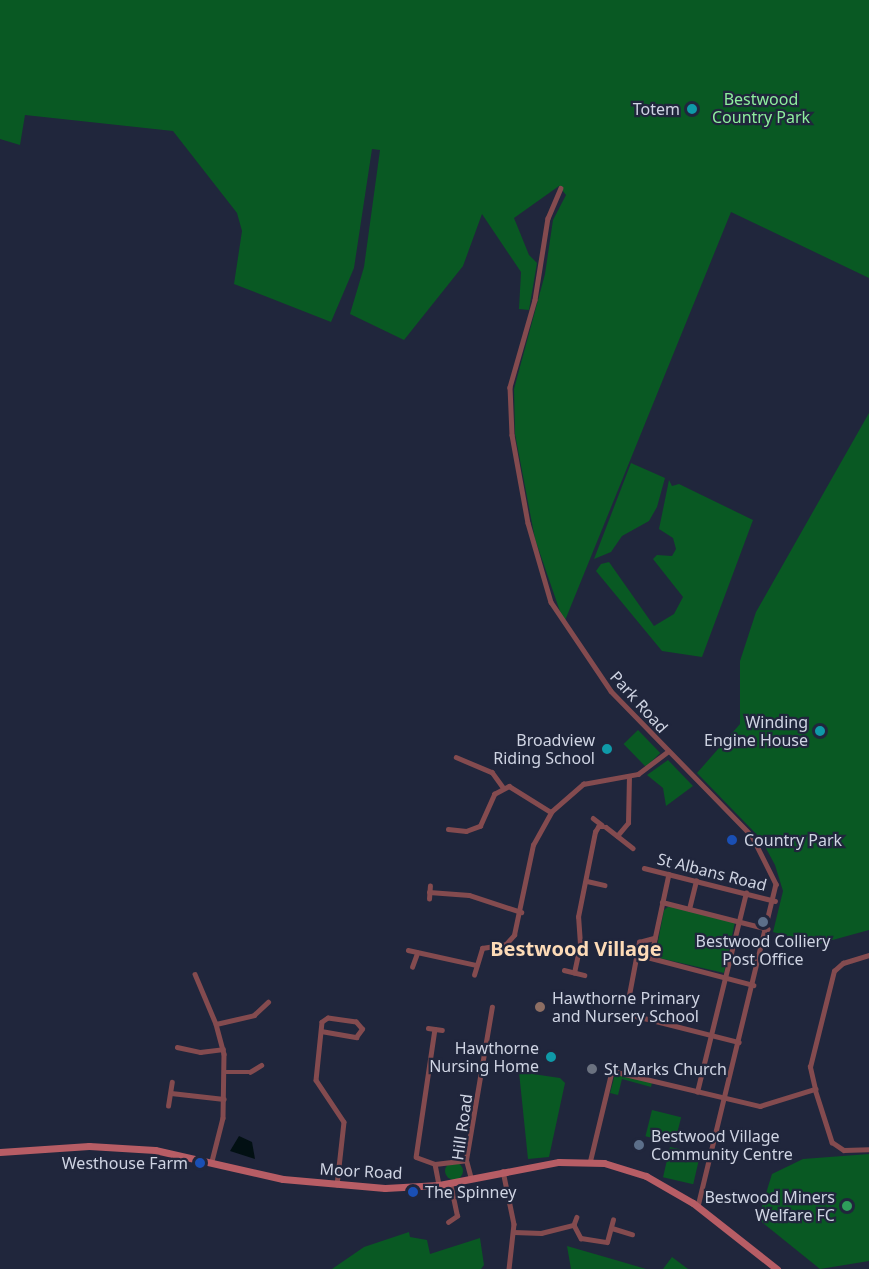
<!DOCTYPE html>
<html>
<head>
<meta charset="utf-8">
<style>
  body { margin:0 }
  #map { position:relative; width:869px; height:1269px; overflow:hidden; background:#20263c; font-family:"Noto Sans",sans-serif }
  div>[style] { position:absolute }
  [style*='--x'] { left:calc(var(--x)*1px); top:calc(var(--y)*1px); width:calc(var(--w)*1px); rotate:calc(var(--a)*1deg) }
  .green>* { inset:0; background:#095923; transform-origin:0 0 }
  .round { border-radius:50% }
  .water>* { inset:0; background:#021013 }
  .minor>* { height:4.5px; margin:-2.25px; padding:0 2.25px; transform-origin:2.25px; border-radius:2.25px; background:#844b4f }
  .secondary>* { height:7px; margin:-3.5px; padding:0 3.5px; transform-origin:3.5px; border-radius:3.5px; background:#b75d65 }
  .dots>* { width:16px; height:16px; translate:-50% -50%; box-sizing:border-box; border:3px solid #20263c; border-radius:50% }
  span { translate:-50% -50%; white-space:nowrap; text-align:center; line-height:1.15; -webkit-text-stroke:4.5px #20263c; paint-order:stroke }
  .park-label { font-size:16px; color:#8eee9e }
  .poi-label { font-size:16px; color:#cfd4e3 }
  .right { translate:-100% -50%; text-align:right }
  .left { translate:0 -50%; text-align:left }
  .street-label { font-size:16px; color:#cfd4e3 }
  .quarter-label { font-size:20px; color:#fddbb7; font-weight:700 }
</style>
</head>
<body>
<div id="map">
  <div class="green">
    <i style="clip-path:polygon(0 0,869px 0,869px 278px,731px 212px,564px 623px,535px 539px,515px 434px,514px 389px,545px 274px,553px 220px,566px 195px,559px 186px,514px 218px,529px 255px,537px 263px,529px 310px,519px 309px,521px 272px,482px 214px,463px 266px,404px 340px,350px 314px,364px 267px,380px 150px,372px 149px,354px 268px,331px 322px,234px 284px,242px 231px,237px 213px,173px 131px,25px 115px,20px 145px,0 139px)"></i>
    <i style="clip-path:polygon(869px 413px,869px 930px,818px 944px,773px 932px,783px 891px,775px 865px,761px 839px,697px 773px,740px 724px,740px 661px,756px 612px)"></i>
    <i style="clip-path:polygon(631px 463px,665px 478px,657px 507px,649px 521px,622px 536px,611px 552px,594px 559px)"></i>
    <i style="clip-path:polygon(669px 480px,672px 486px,679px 484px,753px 520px,702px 657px,662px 651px,596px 571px,601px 564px,609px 562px,654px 626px,674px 614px,683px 597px,653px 559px,657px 555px,672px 556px,676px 549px,673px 538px,659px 529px)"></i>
    <i style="left:638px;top:730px;width:32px;height:20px;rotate:46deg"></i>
    <i style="clip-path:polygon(668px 760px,693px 786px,666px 806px,663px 788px,647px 775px)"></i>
    <i style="clip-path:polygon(669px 906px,735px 922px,724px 973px,655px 957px,664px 910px)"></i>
    <i style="clip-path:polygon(519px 1072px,560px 1078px,565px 1083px,549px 1157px,528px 1159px)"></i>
    <i style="clip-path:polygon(615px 1074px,652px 1083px,651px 1087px,622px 1079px,618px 1095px,610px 1093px)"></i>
    <i style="left:652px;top:1110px;width:30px;height:27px;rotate:14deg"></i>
    <i style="left:670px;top:1147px;width:31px;height:31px;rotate:13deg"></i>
    <i style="clip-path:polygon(869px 1154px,869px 1261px,820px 1269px,758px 1219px,772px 1174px,803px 1159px)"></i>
    <i class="round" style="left:445px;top:1162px;width:18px;height:18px"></i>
    <i style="clip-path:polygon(409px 1232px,410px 1237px,427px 1240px,430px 1254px,480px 1238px,484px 1265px,481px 1269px,332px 1269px,364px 1247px)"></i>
    <i style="clip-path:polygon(567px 1246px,619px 1261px,646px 1269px,571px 1269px)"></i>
    <i style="clip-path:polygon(672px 1257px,688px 1269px,663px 1269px)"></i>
  </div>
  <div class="water">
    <i style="clip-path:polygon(239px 1136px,252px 1142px,255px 1159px,230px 1151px)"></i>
  </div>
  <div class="minor">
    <i style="--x:561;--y:188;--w:33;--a:113"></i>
    <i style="--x:548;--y:218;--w:83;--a:99"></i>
    <i style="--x:535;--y:300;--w:91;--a:106"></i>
    <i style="--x:510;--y:387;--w:48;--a:87.6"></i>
    <i style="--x:512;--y:435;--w:89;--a:79.7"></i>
    <i style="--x:528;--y:523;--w:82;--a:73.8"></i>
    <i style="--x:551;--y:602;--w:107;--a:56"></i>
    <i style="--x:611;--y:691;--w:202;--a:45.8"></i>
    <i style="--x:752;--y:836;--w:54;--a:63.4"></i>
    <i style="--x:776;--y:884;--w:331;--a:103.6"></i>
    <i style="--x:456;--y:757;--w:39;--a:23"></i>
    <i style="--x:492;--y:772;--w:19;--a:54"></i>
    <i style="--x:593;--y:818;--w:11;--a:38"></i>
    <i style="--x:448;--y:829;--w:18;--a:6"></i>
    <i style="--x:466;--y:831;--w:15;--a:-20"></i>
    <i style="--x:480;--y:826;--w:35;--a:-66"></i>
    <i style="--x:494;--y:794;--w:17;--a:-28"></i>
    <i style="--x:509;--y:786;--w:49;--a:31.8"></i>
    <i style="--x:617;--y:836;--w:17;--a:-50"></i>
    <i style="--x:628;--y:823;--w:46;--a:-88.8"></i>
    <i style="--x:644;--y:868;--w:135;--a:14.1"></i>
    <i style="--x:669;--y:874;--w:86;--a:102.1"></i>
    <i style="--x:651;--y:958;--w:106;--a:14.8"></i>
    <i style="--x:587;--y:881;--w:18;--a:13"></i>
    <i style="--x:429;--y:892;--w:40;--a:4.3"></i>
    <i style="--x:469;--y:895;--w:55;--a:18.1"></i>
    <i style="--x:429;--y:899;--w:13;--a:-86"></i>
    <i style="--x:662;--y:902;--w:109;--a:14.3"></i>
    <i style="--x:689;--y:909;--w:29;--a:-76"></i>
    <i style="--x:408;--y:950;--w:70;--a:12.4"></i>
    <i style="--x:412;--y:967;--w:15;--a:-70"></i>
    <i style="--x:564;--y:970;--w:21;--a:14"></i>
    <i style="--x:574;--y:973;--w:30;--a:-78"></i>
    <i style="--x:580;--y:944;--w:27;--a:-94"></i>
    <i style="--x:578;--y:917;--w:87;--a:-78.7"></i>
    <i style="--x:595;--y:832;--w:6;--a:-59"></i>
    <i style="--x:598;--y:827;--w:8;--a:0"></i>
    <i style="--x:606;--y:827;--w:34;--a:38"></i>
    <i style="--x:195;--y:974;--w:54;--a:67.2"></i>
    <i style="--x:216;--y:1024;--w:31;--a:75"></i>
    <i style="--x:224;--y:1054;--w:64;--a:90.9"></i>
    <i style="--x:223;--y:1118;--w:44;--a:104.3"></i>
    <i style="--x:474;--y:975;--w:28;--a:-73"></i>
    <i style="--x:482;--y:948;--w:24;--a:-9"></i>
    <i style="--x:506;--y:944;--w:12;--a:-48"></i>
    <i style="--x:514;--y:935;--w:92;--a:-78.1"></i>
    <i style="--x:533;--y:845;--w:38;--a:-61"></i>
    <i style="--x:551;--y:812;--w:43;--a:-41.2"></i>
    <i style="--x:583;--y:784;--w:56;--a:-10.3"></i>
    <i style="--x:638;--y:774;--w:38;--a:-37"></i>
    <i style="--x:629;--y:995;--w:54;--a:-79.3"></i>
    <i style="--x:639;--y:942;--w:16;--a:-15"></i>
    <i style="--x:632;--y:1015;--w:110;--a:14.2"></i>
    <i style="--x:216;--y:1024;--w:39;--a:-13"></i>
    <i style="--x:254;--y:1015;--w:19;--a:-43"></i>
    <i style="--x:428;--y:1028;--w:14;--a:8"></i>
    <i style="--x:435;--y:1029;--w:129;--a:98.4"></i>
    <i style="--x:416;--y:1157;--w:20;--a:20"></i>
    <i style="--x:321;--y:1031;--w:36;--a:10"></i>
    <i style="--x:356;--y:1037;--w:10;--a:-53"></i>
    <i style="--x:362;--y:1029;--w:9;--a:-131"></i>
    <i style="--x:356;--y:1022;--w:28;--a:-172"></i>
    <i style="--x:328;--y:1018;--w:7;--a:146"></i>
    <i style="--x:322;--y:1022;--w:58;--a:95.9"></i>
    <i style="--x:316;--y:1080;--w:50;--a:56.3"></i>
    <i style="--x:344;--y:1122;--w:63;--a:96.3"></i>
    <i style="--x:177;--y:1047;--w:24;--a:12"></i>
    <i style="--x:200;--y:1052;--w:23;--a:-7"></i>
    <i style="--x:612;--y:1071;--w:152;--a:13.3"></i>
    <i style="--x:760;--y:1106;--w:58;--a:-17.2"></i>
    <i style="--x:815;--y:1089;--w:56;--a:72.2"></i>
    <i style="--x:832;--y:1142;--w:14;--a:34"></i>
    <i style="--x:844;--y:1150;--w:25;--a:-2"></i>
    <i style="--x:224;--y:1072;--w:26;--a:0"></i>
    <i style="--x:250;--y:1072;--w:13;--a:-32"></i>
    <i style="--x:815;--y:1089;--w:23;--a:-103"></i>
    <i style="--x:810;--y:1067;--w:99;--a:-76"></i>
    <i style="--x:834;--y:971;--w:12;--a:-42"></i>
    <i style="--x:843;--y:963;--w:27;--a:-17"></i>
    <i style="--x:697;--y:1092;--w:205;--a:-76.2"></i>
    <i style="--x:171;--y:1093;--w:53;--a:6.5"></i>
    <i style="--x:168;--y:1106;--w:24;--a:-81"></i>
    <i style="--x:590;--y:1161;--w:99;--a:-76.5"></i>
    <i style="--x:435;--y:1164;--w:31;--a:-7"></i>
    <i style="--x:435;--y:1164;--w:21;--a:79"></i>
    <i style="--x:503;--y:1171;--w:54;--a:78.3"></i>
    <i style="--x:514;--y:1224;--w:45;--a:96.3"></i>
    <i style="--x:471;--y:1179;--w:20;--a:-105"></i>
    <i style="--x:466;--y:1160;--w:155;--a:-80.4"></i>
    <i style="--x:577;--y:1217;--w:9;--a:111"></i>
    <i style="--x:574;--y:1225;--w:15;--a:62"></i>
    <i style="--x:581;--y:1238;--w:26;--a:9"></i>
    <i style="--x:607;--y:1242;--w:23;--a:-75"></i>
    <i style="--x:448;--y:1222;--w:11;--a:-34"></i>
    <i style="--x:457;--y:1216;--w:34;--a:-102"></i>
    <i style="--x:612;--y:1228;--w:21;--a:17"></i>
    <i style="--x:514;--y:1232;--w:27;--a:2"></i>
    <i style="--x:541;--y:1233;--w:34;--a:-14"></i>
  </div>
  <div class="secondary">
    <i style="--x:0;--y:1152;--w:89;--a:-3.9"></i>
    <i style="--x:89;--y:1146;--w:66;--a:3.5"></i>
    <i style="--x:155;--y:1150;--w:131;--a:12.8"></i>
    <i style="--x:283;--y:1179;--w:102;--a:5"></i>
    <i style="--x:385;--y:1188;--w:54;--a:-3.2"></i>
    <i style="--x:439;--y:1185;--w:122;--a:-10.9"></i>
    <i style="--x:559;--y:1162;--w:45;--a:1.3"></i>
    <i style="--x:604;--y:1163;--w:44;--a:17.2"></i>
    <i style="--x:646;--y:1176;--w:54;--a:29.9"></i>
    <i style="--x:693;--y:1203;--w:107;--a:38.2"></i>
  </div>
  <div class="dots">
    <i style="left:692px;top:109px;background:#0f9aa8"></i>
    <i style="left:820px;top:731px;background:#0f9aa8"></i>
    <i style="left:607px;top:749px;background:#0f9aa8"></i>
    <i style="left:732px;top:840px;background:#1a4fb4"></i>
    <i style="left:763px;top:922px;background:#5c6f8a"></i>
    <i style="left:540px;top:1007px;background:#8d6e63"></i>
    <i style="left:551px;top:1057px;background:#0f9aa8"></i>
    <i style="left:592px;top:1069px;background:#6b7280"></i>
    <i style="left:639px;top:1145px;background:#5c6f8a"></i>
    <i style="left:200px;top:1163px;background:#1a4fb4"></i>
    <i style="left:413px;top:1192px;background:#1a4fb4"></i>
    <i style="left:847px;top:1206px;background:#2e9e5b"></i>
  </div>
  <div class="park-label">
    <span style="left:761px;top:108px">Bestwood<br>Country Park</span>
  </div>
  <div class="poi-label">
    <span class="right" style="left:680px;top:109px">Totem</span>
    <span class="right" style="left:808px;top:731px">Winding<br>Engine House</span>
    <span class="right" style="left:595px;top:749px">Broadview<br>Riding School</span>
    <span class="left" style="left:744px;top:840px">Country Park</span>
    <span style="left:763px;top:950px">Bestwood Colliery<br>Post Office</span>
    <span class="left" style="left:552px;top:1007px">Hawthorne Primary<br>and Nursery School</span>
    <span class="right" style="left:539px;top:1057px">Hawthorne<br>Nursing Home</span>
    <span class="left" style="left:604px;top:1069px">St Marks Church</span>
    <span class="left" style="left:651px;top:1145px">Bestwood Village<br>Community Centre</span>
    <span class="right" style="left:188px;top:1163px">Westhouse Farm</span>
    <span class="left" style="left:425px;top:1192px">The Spinney</span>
    <span class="right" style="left:835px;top:1206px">Bestwood Miners<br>Welfare FC</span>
  </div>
  <div class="street-label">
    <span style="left:639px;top:702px;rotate:48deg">Park Road</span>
    <span style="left:712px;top:872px;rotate:14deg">St Albans Road</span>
    <span style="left:462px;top:1127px;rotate:-82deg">Hill Road</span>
    <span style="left:361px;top:1171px;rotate:3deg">Moor Road</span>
  </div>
  <div class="quarter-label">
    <span style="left:576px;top:948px">Bestwood Village</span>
  </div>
</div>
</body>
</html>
